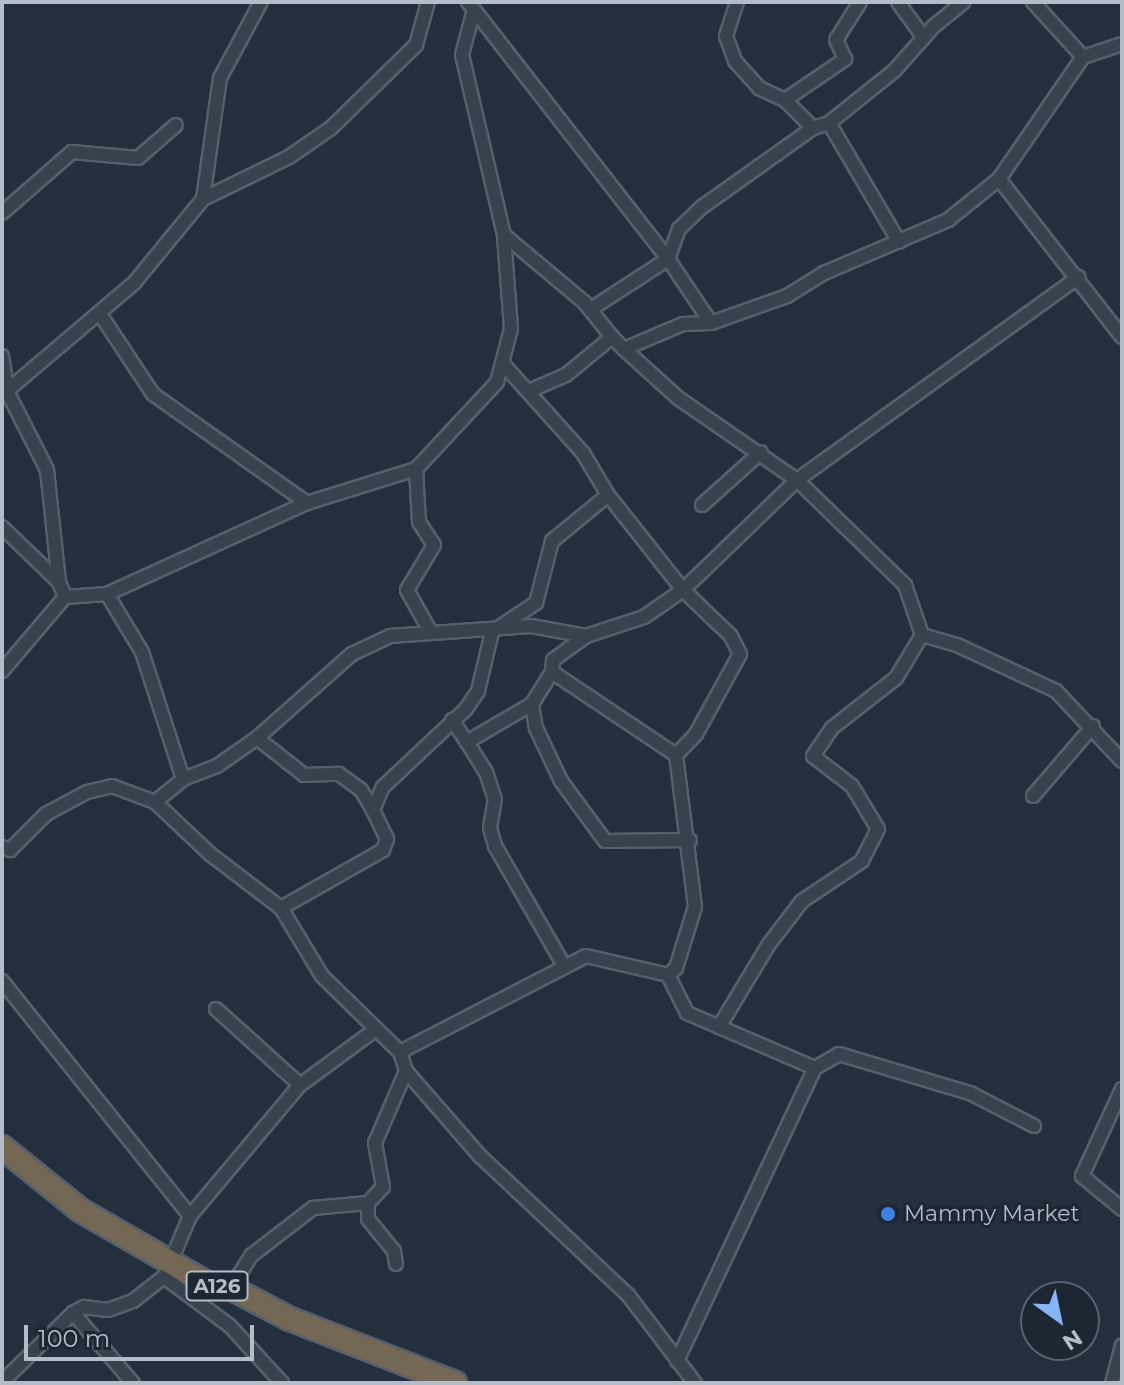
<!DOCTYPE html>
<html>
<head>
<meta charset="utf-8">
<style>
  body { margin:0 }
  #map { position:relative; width:1124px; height:1385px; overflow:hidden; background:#242f3e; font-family:Montserrat,sans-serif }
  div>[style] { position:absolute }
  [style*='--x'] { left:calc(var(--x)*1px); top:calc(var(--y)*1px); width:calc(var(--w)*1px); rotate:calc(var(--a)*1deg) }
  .roads { filter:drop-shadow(2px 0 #565f6c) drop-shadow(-2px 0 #565f6c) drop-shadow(0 2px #565f6c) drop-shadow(0 -2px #565f6c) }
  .street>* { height:12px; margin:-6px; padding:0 6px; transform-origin:6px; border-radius:6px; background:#38414e }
  .highway>* { height:22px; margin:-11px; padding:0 11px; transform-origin:11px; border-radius:11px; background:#746855 }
  .dots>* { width:22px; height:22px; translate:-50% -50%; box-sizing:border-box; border:4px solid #1d2633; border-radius:50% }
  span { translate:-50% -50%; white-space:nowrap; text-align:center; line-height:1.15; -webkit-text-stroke:6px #1d2633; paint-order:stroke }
  .shield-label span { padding:2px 6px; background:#1d2633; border:2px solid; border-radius:6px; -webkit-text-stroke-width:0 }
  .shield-label { font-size:20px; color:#b4bcc9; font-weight:700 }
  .poi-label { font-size:22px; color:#b4bcc9 }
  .left { translate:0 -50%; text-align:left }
  .frame { position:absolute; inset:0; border:4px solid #b4bcc9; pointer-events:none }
  .north { position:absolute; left:1020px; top:1281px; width:80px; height:80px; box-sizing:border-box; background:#1d2633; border:2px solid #59626f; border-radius:50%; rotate:147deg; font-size:22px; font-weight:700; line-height:32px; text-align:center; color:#b4bcc9 }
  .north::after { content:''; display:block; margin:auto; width:28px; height:36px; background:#8ab4f8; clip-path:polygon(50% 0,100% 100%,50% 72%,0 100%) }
  .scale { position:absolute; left:24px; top:1325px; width:230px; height:36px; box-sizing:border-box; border:4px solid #b4bcc9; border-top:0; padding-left:10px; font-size:24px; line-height:28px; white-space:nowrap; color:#b4bcc9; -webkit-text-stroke:6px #1d2633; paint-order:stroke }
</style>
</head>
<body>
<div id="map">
  <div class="roads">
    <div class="street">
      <i style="--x:468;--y:2;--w:326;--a:52.1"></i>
      <i style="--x:668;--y:259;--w:77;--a:56.1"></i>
      <i style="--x:737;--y:2;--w:36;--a:108"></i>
      <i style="--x:726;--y:36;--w:27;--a:70"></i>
      <i style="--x:735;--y:61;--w:36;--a:48"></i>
      <i style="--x:759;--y:88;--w:29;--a:25"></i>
      <i style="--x:785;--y:100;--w:40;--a:45"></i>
      <i style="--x:898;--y:2;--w:44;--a:54.2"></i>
      <i style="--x:1033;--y:2;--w:74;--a:47.7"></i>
      <i style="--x:785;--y:100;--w:73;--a:-34.3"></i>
      <i style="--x:845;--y:59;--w:21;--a:-115"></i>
      <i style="--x:836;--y:40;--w:45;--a:-57.7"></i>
      <i style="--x:829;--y:123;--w:138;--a:59.5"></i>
      <i style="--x:999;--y:179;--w:200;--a:52.1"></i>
      <i style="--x:203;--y:199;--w:122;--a:-82"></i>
      <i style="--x:220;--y:78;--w:86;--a:-61.7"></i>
      <i style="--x:2;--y:213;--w:93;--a:-41.1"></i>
      <i style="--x:72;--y:152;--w:66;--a:5.2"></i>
      <i style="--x:138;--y:158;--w:50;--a:-41"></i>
      <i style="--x:504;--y:235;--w:106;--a:40"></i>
      <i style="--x:585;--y:303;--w:43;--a:51.5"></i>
      <i style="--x:591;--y:309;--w:92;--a:-33"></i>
      <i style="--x:668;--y:259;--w:32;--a:-70"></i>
      <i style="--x:679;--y:229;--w:32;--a:-44"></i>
      <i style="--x:702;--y:207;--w:136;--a:-35.4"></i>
      <i style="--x:813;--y:128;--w:17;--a:-17"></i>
      <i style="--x:829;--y:123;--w:83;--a:-38.7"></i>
      <i style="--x:894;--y:71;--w:60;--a:-48.4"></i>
      <i style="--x:934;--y:26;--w:38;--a:-39"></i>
      <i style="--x:100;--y:314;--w:96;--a:56.5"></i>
      <i style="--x:153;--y:394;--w:189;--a:35.3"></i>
      <i style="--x:624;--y:349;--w:73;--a:42.2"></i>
      <i style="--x:678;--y:398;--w:145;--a:34.6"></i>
      <i style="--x:797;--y:480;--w:151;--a:44.2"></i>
      <i style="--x:905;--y:585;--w:53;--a:71.2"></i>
      <i style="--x:922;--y:635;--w:50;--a:121.2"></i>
      <i style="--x:896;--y:678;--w:81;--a:142"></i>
      <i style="--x:832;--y:728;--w:34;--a:124"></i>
      <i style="--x:813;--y:756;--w:49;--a:37.6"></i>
      <i style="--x:852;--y:786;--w:50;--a:58.8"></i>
      <i style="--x:878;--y:829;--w:36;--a:117"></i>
      <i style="--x:862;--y:861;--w:72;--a:146.3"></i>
      <i style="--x:802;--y:901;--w:54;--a:127.5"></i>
      <i style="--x:769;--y:944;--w:97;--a:121.1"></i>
      <i style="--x:2;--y:356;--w:37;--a:81"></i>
      <i style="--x:8;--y:393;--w:86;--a:63.1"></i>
      <i style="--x:47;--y:470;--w:113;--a:83.9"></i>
      <i style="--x:59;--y:582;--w:16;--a:68"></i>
      <i style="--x:529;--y:391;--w:40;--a:-23.4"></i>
      <i style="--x:566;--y:375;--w:60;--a:-39.6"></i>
      <i style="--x:612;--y:337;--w:17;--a:45"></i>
      <i style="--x:624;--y:349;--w:64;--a:-23"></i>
      <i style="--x:683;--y:324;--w:28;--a:-2"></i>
      <i style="--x:711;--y:323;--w:81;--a:-19.6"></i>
      <i style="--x:787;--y:296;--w:44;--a:-31.9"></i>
      <i style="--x:824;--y:273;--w:135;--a:-23.1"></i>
      <i style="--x:948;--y:220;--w:65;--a:-38.8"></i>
      <i style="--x:999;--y:179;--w:148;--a:-55.5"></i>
      <i style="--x:1083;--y:57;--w:41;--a:-18.4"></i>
      <i style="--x:2;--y:395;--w:173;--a:-40.3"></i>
      <i style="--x:134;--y:283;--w:109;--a:-50.6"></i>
      <i style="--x:203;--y:199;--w:96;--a:-26"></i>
      <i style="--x:289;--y:157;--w:51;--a:-34.6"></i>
      <i style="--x:331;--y:128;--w:119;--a:-44.3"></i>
      <i style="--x:416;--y:45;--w:45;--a:-74.4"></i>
      <i style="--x:416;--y:469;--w:53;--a:86.8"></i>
      <i style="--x:419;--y:522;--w:27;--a:57"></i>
      <i style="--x:434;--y:545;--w:52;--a:121"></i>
      <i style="--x:407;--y:590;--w:45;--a:60.6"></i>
      <i style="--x:702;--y:505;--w:79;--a:-41.9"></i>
      <i style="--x:2;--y:527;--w:79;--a:44"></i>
      <i style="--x:107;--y:594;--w:68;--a:58.9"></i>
      <i style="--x:142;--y:652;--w:133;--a:72.1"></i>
      <i style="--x:922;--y:635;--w:36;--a:16"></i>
      <i style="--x:957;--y:645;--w:109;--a:24.9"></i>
      <i style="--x:1056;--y:691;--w:96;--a:46.7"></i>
      <i style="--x:2;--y:671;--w:97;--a:-49.6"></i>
      <i style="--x:65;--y:597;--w:42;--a:-4.1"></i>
      <i style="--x:107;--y:594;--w:220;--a:-24.5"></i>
      <i style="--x:307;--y:503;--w:114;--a:-17.3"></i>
      <i style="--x:416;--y:469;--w:119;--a:-47"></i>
      <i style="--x:497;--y:382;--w:55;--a:-75.2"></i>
      <i style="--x:511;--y:329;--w:94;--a:-94.3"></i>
      <i style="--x:504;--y:235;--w:185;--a:-103.1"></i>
      <i style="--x:462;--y:55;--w:43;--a:-75.3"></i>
      <i style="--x:552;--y:672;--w:149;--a:33.8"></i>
      <i style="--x:532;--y:704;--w:24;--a:81"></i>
      <i style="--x:536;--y:728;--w:59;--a:64.7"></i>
      <i style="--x:561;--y:781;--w:74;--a:53.7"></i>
      <i style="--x:605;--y:841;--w:85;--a:-0.7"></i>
      <i style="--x:452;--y:720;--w:27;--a:56"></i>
      <i style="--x:467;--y:742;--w:75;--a:-30.3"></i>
      <i style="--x:532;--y:704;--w:38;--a:-58"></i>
      <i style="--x:552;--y:672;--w:12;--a:-85"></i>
      <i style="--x:553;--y:660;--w:41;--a:-36"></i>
      <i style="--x:257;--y:738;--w:60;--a:38.2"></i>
      <i style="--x:304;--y:775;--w:35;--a:-2"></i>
      <i style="--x:339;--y:774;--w:27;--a:36"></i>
      <i style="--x:361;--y:790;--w:23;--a:59"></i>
      <i style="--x:467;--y:742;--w:36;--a:58"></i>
      <i style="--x:486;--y:772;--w:28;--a:72"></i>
      <i style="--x:495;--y:799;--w:29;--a:100"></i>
      <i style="--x:490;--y:828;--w:19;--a:74"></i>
      <i style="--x:495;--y:846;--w:136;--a:60"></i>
      <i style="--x:1033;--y:796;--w:92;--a:-49.4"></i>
      <i style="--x:155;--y:802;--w:36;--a:-39"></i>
      <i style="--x:183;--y:779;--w:36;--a:-21"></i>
      <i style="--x:217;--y:766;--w:49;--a:-35"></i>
      <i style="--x:257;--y:738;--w:127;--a:-41.5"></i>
      <i style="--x:352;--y:654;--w:42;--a:-25.3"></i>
      <i style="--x:390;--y:636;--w:141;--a:-4.1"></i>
      <i style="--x:531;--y:626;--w:56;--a:10.3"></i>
      <i style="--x:586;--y:636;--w:61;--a:-18.1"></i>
      <i style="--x:644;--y:617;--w:47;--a:-34.7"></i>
      <i style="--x:683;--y:590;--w:158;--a:-44"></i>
      <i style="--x:797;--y:480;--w:347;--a:-35.8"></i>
      <i style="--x:2;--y:847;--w:9;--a:21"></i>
      <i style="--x:10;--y:850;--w:51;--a:-45"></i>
      <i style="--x:46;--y:814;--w:47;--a:-28.2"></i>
      <i style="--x:87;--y:792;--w:26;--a:-13"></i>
      <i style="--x:112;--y:786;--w:46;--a:20.4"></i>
      <i style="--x:155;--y:802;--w:76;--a:43.4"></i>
      <i style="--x:210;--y:854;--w:89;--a:37.3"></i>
      <i style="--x:281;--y:908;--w:79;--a:58.9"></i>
      <i style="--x:322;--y:976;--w:109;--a:44.3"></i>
      <i style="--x:400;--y:1052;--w:20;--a:72"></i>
      <i style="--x:406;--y:1071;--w:113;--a:49"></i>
      <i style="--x:480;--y:1156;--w:203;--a:43.2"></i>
      <i style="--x:628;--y:1295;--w:111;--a:52.7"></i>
      <i style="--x:281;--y:908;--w:117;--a:-29.6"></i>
      <i style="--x:383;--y:850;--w:12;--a:-70"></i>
      <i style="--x:387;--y:839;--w:32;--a:-116"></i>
      <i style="--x:373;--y:810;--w:25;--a:-67"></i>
      <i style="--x:383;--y:787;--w:114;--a:-43.2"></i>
      <i style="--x:466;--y:709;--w:22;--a:-56"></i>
      <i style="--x:478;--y:691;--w:61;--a:-76.7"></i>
      <i style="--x:492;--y:632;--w:53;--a:-33.4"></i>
      <i style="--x:536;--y:603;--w:64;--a:-75.5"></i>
      <i style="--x:552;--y:541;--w:72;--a:-39.4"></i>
      <i style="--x:668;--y:975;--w:42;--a:63.4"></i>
      <i style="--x:687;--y:1013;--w:139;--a:23.3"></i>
      <i style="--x:815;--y:1068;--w:28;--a:-30"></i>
      <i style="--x:839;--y:1054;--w:137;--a:16.6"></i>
      <i style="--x:970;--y:1093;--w:72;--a:27.3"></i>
      <i style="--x:2;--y:981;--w:301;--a:51.3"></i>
      <i style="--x:216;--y:1009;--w:113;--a:42.1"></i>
      <i style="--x:400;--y:1052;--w:209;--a:-27.3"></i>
      <i style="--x:586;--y:956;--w:84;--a:13"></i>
      <i style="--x:668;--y:975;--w:11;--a:-41"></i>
      <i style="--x:676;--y:968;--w:64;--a:-72.7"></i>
      <i style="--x:695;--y:907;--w:153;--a:-97.1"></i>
      <i style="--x:676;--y:755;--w:29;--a:-46"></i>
      <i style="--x:696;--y:734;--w:91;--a:-61.2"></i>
      <i style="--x:740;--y:654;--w:20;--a:-117"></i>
      <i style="--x:731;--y:636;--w:66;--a:-136.2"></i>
      <i style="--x:683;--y:590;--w:121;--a:-128.3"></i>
      <i style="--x:608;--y:495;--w:49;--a:-120.8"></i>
      <i style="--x:583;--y:453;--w:118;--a:-131.9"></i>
      <i style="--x:1122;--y:1089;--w:96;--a:114.7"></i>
      <i style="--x:1082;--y:1176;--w:52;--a:39.5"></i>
      <i style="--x:396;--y:1264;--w:13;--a:-99"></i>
      <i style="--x:394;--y:1251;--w:41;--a:-129.1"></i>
      <i style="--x:368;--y:1219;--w:16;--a:-90"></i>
      <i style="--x:368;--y:1203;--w:22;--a:-47"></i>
      <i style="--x:383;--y:1187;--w:45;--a:-100.3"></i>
      <i style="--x:375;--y:1143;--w:78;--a:-66.7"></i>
      <i style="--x:164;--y:1277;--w:82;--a:36.6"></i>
      <i style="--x:230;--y:1326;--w:77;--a:47.6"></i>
      <i style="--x:231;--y:1288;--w:39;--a:-58"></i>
      <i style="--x:252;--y:1255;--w:77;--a:-37.6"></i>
      <i style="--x:313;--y:1208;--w:55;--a:-5.2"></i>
      <i style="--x:73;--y:1313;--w:92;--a:49.4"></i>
      <i style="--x:677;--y:1361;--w:324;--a:-64.8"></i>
      <i style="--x:2;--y:1382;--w:99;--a:-44.2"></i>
      <i style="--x:73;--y:1313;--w:13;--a:-29"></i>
      <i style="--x:84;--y:1307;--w:24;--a:7"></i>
      <i style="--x:108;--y:1310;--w:27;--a:-20"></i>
      <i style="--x:133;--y:1301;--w:39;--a:-38"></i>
      <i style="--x:164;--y:1277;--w:66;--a:-66.9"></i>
      <i style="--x:190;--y:1216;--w:171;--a:-50"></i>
      <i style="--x:300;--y:1085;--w:93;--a:-36.3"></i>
      <i style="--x:1112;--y:1383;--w:39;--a:-75"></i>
    </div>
    <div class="highway">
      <i style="--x:2;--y:1147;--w:100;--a:38.9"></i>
      <i style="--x:80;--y:1210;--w:150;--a:30"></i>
      <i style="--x:210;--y:1285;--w:21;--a:8"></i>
      <i style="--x:231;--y:1288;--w:67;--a:27.7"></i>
      <i style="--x:290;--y:1319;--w:177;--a:21.2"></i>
    </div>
  </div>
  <div class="dots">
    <i style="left:888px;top:1214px;background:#3f7fe0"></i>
  </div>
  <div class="shield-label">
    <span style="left:217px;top:1286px">A126</span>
  </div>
  <div class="poi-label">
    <span class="left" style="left:904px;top:1214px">Mammy Market</span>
  </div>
  <div class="frame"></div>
  <div class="north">N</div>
  <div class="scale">100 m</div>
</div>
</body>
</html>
